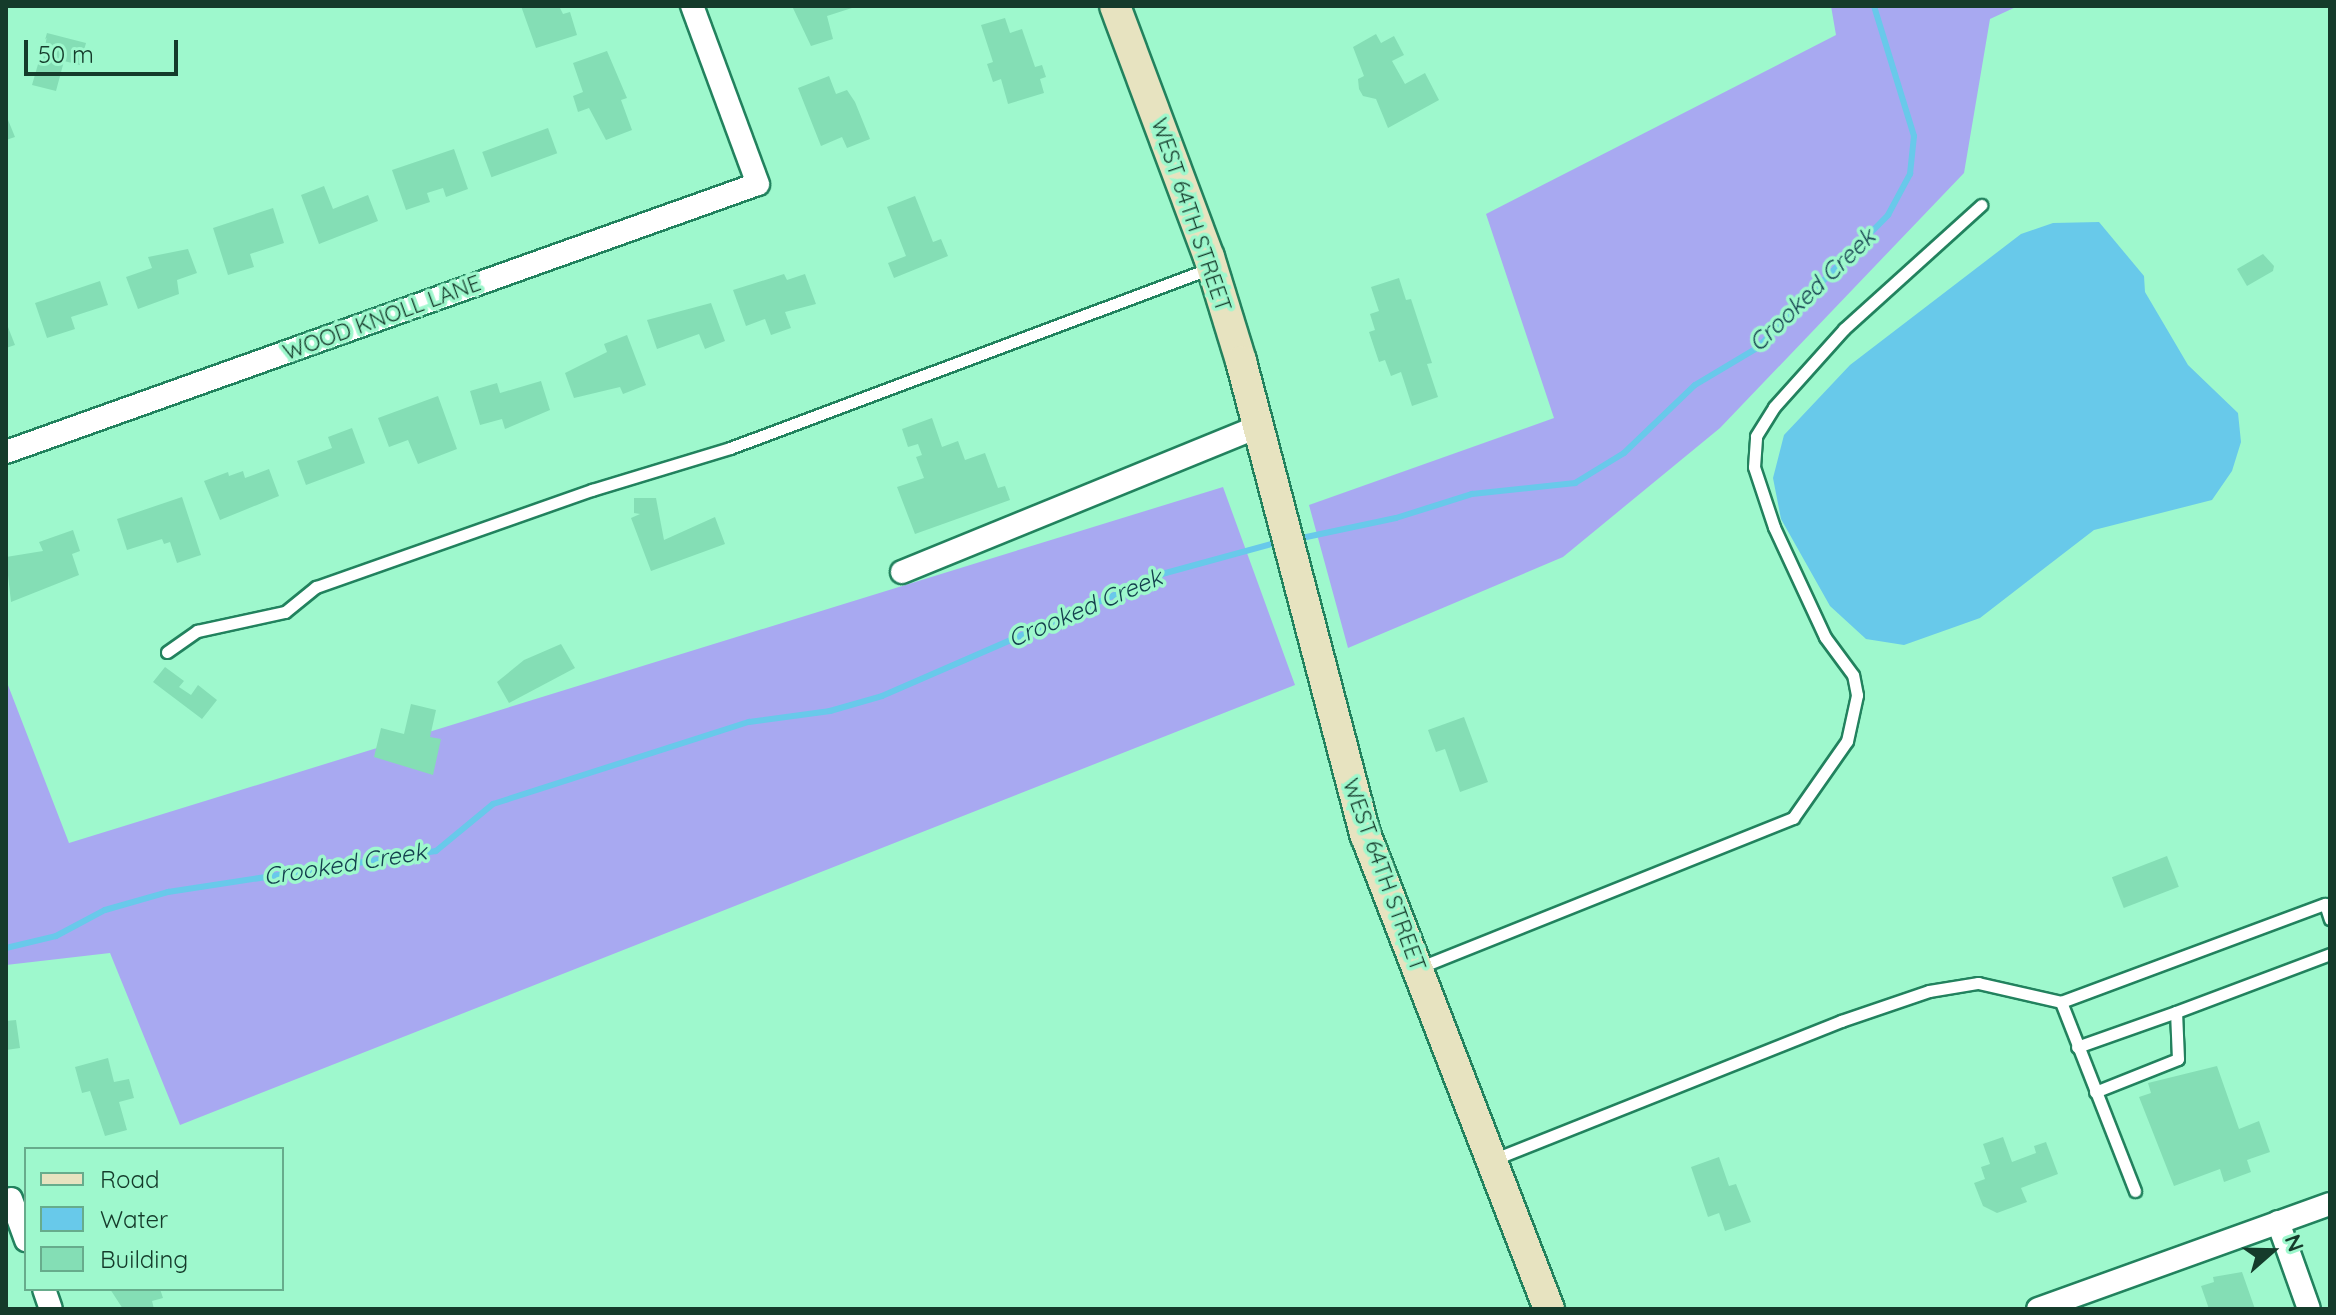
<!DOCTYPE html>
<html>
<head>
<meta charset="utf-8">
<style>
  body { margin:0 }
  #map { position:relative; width:2336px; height:1315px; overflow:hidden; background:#9ef8cd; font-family:Quicksand,sans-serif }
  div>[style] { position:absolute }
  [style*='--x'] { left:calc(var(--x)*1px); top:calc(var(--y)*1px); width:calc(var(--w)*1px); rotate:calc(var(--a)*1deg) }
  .forest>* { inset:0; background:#a8a9f1 }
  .water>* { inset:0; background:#68c9ea }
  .stream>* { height:6px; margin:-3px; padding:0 3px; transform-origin:3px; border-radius:3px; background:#68c9ea }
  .building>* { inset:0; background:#84deb5; transform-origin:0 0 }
  .roads { filter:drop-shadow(2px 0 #22825e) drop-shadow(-2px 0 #22825e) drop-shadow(0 2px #22825e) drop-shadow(0 -2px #22825e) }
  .lane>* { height:11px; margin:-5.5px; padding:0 5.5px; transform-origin:5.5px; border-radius:5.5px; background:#fff }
  .street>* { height:22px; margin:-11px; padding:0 11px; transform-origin:11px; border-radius:11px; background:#fff }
  .secondary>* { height:30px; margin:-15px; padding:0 15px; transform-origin:15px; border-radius:15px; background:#e7e3c0 }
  span { translate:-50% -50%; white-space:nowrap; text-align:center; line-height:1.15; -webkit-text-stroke:7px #9ef8cd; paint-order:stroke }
  .street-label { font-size:22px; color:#153b2b }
  .water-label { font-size:24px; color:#123e4c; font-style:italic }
  .frame { position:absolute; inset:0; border:8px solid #153b2b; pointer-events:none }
  .legend { position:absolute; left:24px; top:1147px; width:260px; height:144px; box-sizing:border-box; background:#9ef8cd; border:2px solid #67ac8c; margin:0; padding:10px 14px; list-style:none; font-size:24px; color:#153b2b }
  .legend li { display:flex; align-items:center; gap:16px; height:40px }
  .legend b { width:40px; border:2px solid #67ac8c }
  .north { position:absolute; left:2232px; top:1211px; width:80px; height:80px; -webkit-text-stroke:6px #9ef8cd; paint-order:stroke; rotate:70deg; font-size:22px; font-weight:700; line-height:32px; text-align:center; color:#153b2b }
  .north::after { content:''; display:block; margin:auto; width:28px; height:36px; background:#153b2b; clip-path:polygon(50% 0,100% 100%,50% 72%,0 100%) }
  .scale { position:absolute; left:24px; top:40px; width:154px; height:36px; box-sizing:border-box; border:4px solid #153b2b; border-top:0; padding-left:10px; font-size:24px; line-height:28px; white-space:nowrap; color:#153b2b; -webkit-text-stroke:6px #9ef8cd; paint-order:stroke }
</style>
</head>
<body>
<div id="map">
  <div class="forest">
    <i style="clip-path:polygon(1831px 6px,2018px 6px,1990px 19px,1964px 173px,1720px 428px,1563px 557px,1348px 648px,1309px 505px,1554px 418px,1486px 214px,1836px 35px)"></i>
    <i style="clip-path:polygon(1223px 487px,1295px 685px,180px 1125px,110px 953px,6px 965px,6px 680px,69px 843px)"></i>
  </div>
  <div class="water">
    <i style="clip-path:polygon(2099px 222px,2144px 276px,2145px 292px,2188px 365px,2238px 413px,2241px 442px,2232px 471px,2212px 500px,2094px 530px,1980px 618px,1904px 645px,1866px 639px,1830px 606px,1781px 519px,1773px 478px,1784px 435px,1850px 365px,2021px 234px,2053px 223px)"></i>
  </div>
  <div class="stream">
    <i style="--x:1297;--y:539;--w:101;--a:-12"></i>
    <i style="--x:1396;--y:518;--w:80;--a:-17.5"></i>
    <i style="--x:1472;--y:494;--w:104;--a:-6.1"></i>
    <i style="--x:1575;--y:483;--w:57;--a:-31.5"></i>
    <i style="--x:1624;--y:453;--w:98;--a:-43.8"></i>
    <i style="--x:1695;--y:385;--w:72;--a:-30.8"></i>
    <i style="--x:1757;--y:348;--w:187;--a:-45.4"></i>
    <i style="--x:1888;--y:215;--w:47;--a:-61.8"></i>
    <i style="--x:1910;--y:174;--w:38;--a:-84"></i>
    <i style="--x:1914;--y:136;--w:136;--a:-107.1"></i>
    <i style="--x:6;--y:948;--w:51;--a:-13.5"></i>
    <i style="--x:56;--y:936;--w:55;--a:-28"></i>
    <i style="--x:105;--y:910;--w:66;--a:-15.9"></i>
    <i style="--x:168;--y:892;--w:271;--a:-8.7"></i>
    <i style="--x:436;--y:851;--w:74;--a:-39.5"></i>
    <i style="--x:493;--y:804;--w:269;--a:-17.8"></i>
    <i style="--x:749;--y:722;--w:82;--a:-7.7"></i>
    <i style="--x:830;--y:711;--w:54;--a:-16.1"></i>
    <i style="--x:882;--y:696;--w:305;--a:-23.5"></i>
    <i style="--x:1162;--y:574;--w:121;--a:-15.3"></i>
  </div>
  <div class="building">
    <i style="clip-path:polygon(521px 6px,559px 6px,563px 14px,570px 12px,577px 35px,536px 48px)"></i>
    <i style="clip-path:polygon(792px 6px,855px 6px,855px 7px,827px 16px,833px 39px,811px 46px)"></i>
    <i style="clip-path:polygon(1005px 18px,1010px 33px,1022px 29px,1035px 67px,1042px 65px,1046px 77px,1040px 79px,1044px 93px,1008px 104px,1001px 79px,993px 82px,987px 64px,993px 62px,981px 25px)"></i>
    <i style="clip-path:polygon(47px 33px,86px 43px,80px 65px,64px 61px,56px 91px,32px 85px)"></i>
    <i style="clip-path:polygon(1376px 34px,1381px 43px,1394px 36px,1404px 55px,1392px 61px,1405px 84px,1425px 73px,1439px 100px,1388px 128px,1376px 99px,1363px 96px,1359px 89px,1358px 79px,1364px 76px,1353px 47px)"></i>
    <i style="clip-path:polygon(607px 51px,627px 98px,621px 100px,632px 130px,606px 140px,589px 108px,578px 112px,573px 96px,583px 92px,573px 63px)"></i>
    <i style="clip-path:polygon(829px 76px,836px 94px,847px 90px,855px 102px,870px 139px,847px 148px,842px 137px,821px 146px,798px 88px)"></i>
    <i style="clip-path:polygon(6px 115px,15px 137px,6px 140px)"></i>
    <i style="left:548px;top:128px;width:27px;height:70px;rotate:70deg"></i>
    <i style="clip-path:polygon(454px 149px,468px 189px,446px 197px,443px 188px,427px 193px,430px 202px,406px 210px,392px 170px)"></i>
    <i style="clip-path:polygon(324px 186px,333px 209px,368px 195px,378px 221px,319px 244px,301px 195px)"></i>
    <i style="clip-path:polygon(915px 196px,933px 242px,941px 239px,948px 256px,894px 278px,888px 263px,906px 256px,887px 207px)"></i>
    <i style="clip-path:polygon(273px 208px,284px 243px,250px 254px,254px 267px,228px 275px,213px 228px)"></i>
    <i style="clip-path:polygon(188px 249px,197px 273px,177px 280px,179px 294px,138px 309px,126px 277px,152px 268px,148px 257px)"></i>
    <i style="clip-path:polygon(2263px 254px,2274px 266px,2273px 271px,2247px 286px,2237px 269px)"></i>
    <i style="clip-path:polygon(784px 274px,787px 280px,805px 274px,816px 304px,785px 312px,791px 328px,771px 335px,765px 319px,746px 326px,733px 290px)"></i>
    <i style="clip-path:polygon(1399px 278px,1406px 300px,1411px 299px,1432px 363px,1427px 364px,1438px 397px,1412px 406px,1401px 372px,1391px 376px,1385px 360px,1379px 362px,1369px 332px,1375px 330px,1370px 314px,1379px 311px,1371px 287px)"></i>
    <i style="clip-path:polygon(100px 281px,108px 305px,71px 317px,75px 329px,47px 338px,35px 303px)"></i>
    <i style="clip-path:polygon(711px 303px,725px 341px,705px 349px,699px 334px,657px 349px,647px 320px)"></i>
    <i style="clip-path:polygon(6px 322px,15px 345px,6px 348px)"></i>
    <i style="clip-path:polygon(627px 335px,646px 385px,623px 394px,620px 387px,574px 398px,565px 373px,607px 352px,604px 344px)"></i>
    <i style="clip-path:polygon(541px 381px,550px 410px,505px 429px,502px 419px,480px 425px,470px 391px,497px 383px,500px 393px)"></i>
    <i style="clip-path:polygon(438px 396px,457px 449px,418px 464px,408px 440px,389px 447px,378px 418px)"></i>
    <i style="clip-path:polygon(932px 418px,942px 447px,958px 441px,965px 460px,985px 453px,998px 488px,1005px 486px,1010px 500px,915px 534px,897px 487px,924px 478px,916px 457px,922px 455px,918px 444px,908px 447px,902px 429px)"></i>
    <i style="clip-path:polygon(352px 428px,365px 463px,306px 485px,297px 461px,332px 448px,328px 437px)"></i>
    <i style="clip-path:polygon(269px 469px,279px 496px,220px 520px,204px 481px,228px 472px,229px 476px,243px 471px,245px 478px)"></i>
    <i style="clip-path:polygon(182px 497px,201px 555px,177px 563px,170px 542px,164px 544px,162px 539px,127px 550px,117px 519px)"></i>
    <i style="clip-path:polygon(634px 498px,656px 498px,664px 540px,715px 517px,725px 544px,651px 571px,631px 518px,640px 514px,634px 513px)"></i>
    <i style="clip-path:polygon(73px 530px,80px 551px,72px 554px,79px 575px,11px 602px,6px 557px,43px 551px,39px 542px)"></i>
    <i style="clip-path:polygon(561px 644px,575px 668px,509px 703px,497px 682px,524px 660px)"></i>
    <i style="clip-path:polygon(165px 667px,184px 681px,179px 687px,191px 695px,198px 685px,217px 700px,202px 719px,153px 682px)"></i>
    <i style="clip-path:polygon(411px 704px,436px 710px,430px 737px,441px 739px,433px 775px,374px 757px,381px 728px,404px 734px)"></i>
    <i style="clip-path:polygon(1464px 717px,1488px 782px,1460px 792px,1445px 749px,1436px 752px,1428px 730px)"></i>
    <i style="left:2167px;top:856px;width:33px;height:59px;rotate:69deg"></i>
    <i style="clip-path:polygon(16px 1020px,20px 1048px,6px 1050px,6px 1021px)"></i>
    <i style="clip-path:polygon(108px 1058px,114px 1082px,129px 1079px,134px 1098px,119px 1102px,127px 1130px,105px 1136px,90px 1091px,82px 1093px,75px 1067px)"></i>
    <i style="clip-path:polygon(2217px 1066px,2239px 1129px,2259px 1121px,2270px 1152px,2247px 1160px,2251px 1172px,2224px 1182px,2220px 1169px,2174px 1186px,2139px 1097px,2151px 1093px,2148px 1083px)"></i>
    <i style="clip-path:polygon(2003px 1137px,2012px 1162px,2036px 1153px,2034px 1146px,2046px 1142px,2058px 1174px,2021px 1188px,2027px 1202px,1997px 1213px,1983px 1206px,1974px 1183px,1985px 1179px,1981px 1167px,1990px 1164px,1983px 1144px)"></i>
    <i style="clip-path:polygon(1719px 1157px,1729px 1186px,1736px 1184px,1751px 1222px,1725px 1231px,1719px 1213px,1708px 1217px,1691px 1167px)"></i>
    <i style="clip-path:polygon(2242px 1272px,2255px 1309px,2209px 1309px,2201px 1286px,2214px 1282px,2213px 1277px)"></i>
    <i style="clip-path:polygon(110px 1289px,160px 1289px,163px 1298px,152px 1301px,154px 1309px,123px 1309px)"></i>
  </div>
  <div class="roads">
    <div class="lane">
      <i style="--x:167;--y:652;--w:37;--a:-35"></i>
      <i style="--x:197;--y:631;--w:90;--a:-12.2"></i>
      <i style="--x:285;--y:612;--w:40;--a:-39"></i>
      <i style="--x:316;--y:587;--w:293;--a:-19.4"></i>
      <i style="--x:592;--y:490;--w:144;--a:-16.9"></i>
      <i style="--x:730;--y:448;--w:514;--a:-20.52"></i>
      <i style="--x:1418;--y:968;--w:404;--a:-21.8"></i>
      <i style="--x:1793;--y:818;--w:94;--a:-55"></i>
      <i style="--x:1847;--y:741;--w:47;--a:-77.7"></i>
      <i style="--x:1857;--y:695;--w:20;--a:-101"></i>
      <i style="--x:1853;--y:675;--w:47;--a:-126.4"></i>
      <i style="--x:1825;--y:637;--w:121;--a:-114.9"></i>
      <i style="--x:1774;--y:527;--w:63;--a:-108.4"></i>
      <i style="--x:1754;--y:467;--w:31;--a:-86"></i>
      <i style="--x:1756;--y:436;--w:34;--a:-58"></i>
      <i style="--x:1774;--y:407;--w:105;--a:-48.1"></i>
      <i style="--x:1844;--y:329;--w:185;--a:-42.1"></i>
      <i style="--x:2061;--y:1002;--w:282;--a:-20.4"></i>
      <i style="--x:2325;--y:904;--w:16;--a:72"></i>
      <i style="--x:2077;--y:1047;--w:105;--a:-19.5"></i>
      <i style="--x:2095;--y:1092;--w:89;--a:-21.7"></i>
      <i style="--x:2178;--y:1059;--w:47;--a:-92.4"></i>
      <i style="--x:2176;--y:1012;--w:165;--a:-20.6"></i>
      <i style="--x:1492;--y:1160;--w:376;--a:-21.7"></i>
      <i style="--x:1841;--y:1021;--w:93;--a:-18.8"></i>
      <i style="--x:1929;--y:991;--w:50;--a:-9.3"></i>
      <i style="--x:1978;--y:983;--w:85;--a:12.9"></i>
      <i style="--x:2061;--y:1002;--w:203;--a:68.6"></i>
    </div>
    <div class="street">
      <i style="--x:6;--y:452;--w:798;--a:-19.62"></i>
      <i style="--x:758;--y:184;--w:190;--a:-110.3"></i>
      <i style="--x:902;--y:572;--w:384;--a:-22.2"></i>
      <i style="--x:11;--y:1199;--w:44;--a:69.9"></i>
      <i style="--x:2278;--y:1222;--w:92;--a:70.4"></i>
      <i style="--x:44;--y:1289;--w:21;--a:71"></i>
      <i style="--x:2038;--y:1309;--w:310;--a:-19.8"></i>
    </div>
    <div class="secondary">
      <i style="--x:1115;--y:6;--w:268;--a:69.5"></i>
      <i style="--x:1209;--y:257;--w:109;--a:72.9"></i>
      <i style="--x:1241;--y:361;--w:491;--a:75.3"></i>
      <i style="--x:1366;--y:836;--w:507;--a:68.85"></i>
    </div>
  </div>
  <div class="street-label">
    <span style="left:1191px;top:215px;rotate:71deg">WEST 64TH STREET</span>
    <span style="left:382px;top:318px;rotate:-20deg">WOOD KNOLL LANE</span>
    <span style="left:1384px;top:875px;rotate:70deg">WEST 64TH STREET</span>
  </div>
  <div class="water-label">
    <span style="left:1812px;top:290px;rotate:-44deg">Crooked Creek</span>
    <span style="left:1085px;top:608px;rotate:-23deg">Crooked Creek</span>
    <span style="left:345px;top:864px;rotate:-9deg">Crooked Creek</span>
  </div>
  <div class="frame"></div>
  <ul class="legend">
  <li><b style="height:10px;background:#e7e3c0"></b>Road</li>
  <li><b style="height:22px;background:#68c9ea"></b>Water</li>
  <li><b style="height:22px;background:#84deb5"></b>Building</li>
  </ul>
  <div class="north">N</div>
  <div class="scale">50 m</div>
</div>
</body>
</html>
